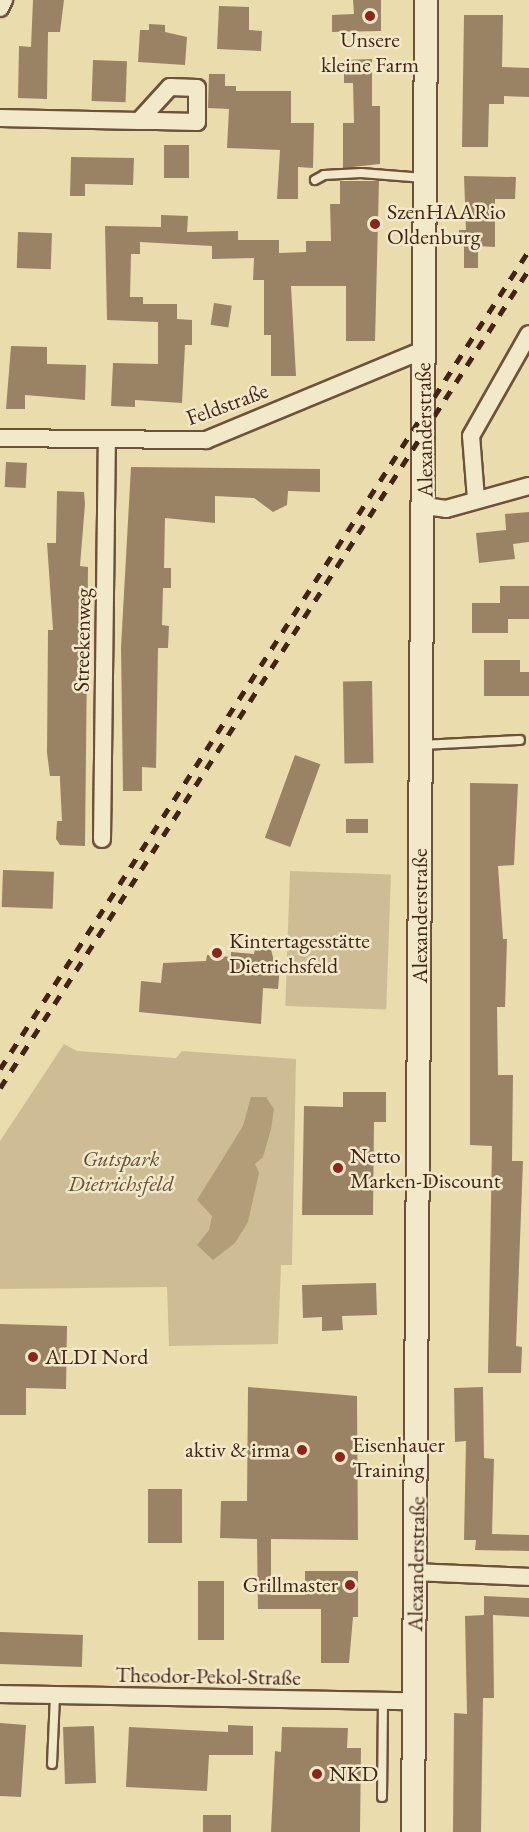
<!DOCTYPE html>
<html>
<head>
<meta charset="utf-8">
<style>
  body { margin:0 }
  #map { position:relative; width:529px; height:1832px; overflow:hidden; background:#ebdcae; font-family:"EB Garamond",serif }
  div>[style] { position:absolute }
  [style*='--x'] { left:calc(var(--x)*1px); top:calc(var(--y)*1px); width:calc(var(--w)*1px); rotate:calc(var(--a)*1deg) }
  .green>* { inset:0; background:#cebd94; transform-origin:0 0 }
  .water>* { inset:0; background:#b29d79 }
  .building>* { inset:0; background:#9a8364; transform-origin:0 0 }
  .roads { filter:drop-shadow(2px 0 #6d513a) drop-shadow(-2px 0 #6d513a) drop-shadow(0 2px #6d513a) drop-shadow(0 -2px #6d513a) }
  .service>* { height:8px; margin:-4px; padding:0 4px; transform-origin:4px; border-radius:4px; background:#f2e8ca }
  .minor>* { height:16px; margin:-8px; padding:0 8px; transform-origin:8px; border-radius:8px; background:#f2e8ca }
  .secondary>* { height:22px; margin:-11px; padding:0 11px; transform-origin:11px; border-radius:11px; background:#f2e8ca }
  .rail>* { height:4.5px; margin-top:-2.25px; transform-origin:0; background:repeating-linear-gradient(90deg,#432313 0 10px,transparent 0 20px) }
  .dots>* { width:16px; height:16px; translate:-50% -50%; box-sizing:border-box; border:3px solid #f2e8ca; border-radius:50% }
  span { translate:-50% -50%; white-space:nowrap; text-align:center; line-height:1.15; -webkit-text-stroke:5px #f2e8ca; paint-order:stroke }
  .poi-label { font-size:22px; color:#432313 }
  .left { translate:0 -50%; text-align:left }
  .right { translate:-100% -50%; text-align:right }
  .street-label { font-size:22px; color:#432313 }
  .park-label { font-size:22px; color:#664a33; font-style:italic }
</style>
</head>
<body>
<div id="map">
  <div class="green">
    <i style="left:290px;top:871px;width:101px;height:135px;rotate:2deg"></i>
    <i style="clip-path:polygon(64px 1044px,77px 1051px,176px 1058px,182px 1051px,296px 1059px,292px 1265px,281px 1265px,278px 1344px,169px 1346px,167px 1287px,0 1289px,0 1141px)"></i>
  </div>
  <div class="water">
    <i style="clip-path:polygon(251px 1097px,266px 1097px,274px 1109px,271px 1129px,263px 1157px,255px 1164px,259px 1173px,248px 1222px,235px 1243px,213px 1260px,197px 1245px,209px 1230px,212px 1216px,197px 1200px,243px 1126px)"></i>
  </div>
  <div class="building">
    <i style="clip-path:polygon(33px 0,64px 0,60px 32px,48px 32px,47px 99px,18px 98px,19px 46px,31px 47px)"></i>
    <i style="clip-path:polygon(353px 0,381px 0,381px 31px,332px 32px,332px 15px,354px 14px)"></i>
    <i style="clip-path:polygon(219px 6px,249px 7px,249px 30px,262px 31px,261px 51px,217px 49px)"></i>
    <i style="clip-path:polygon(464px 15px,503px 15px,502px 67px,529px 68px,529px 97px,504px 96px,504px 104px,489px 104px,488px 147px,462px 147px)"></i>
    <i style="clip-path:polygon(149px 24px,165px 25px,165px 32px,187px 37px,185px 65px,138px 62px,140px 30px,149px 30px)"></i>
    <i style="clip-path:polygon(372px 59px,372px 106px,380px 106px,380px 164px,343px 168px,343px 123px,354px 123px,353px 83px,344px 83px,344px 60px)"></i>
    <i style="left:93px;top:60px;width:34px;height:41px;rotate:2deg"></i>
    <i style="clip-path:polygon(209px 74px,225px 74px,225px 86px,236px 86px,236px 91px,291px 91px,291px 123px,314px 123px,313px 168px,298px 167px,298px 199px,277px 199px,280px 150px,227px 148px,229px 109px,208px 108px)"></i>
    <i style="left:164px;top:145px;width:25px;height:33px"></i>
    <i style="clip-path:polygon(71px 157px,134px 158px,133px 185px,85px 184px,85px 196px,70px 196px)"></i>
    <i style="clip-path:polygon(464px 176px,516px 177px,515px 199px,495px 199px,495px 247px,478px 246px,478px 268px,464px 268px,464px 246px,458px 245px,459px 230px,466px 230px)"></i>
    <i style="clip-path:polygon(340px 181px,379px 181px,375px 341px,346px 341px,346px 286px,291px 286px,296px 376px,271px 376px,271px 335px,264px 335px,264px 280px,253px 280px,254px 258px,212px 259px,212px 246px,140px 242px,140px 254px,131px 254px,130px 297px,143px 297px,143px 304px,177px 304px,177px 319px,192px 320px,192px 345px,185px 345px,182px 403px,135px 400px,135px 407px,111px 406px,113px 363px,158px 364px,158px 322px,107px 320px,105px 226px,161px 227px,161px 215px,188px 216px,187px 232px,238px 231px,238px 240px,279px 240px,279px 253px,306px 252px,306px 241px,331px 241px,330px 204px,340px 204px)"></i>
    <i style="left:18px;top:232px;width:34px;height:36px;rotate:2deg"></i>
    <i style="left:214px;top:303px;width:18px;height:22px;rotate:9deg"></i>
    <i style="clip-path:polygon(11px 346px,47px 347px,47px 364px,86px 365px,85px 400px,25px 395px,25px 409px,6px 409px)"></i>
    <i style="left:6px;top:462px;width:21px;height:25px;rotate:3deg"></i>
    <i style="clip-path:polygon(131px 467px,320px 469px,320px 492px,288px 491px,287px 505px,273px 512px,254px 498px,215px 496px,215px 523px,165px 518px,164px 568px,171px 568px,171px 588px,163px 588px,162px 625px,169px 626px,168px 648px,158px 648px,156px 768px,142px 767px,142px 791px,123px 791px,121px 647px)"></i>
    <i style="clip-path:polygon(57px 491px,84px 492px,85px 504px,80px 566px,88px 567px,85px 846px,60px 845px,56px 839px,57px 821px,62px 821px,60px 781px,60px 776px,50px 776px,47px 753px,48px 630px,53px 630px,47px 543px,56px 543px)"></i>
    <i style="clip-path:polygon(529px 512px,529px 542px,513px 544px,515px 559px,479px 563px,476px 533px,506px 530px,505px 514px)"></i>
    <i style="clip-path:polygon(500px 586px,529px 586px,529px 619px,508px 619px,508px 633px,472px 633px,472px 603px,500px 603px)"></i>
    <i style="clip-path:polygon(484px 660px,520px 660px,520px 672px,529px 672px,529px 696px,484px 696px)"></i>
    <i style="left:372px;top:681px;width:82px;height:29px;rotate:89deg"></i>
    <i style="left:295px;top:755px;width:27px;height:88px;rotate:20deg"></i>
    <i style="clip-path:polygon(470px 783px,518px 784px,514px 865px,498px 866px,503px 939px,507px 939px,505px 1007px,497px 1007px,498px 1075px,513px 1075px,512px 1161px,523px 1161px,516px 1346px,522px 1347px,521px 1373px,488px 1373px,492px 1146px,470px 1145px)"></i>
    <i style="left:346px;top:819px;width:22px;height:14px"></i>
    <i style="left:3px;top:870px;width:51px;height:37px;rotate:2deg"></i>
    <i style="clip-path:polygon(255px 948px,271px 949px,275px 966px,280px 966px,278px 989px,263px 988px,261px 1024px,139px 1012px,141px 981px,161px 983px,163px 963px,206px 961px,207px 955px,231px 957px,231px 952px,254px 954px)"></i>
    <i style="clip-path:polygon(343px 1092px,386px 1092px,386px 1122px,374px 1122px,373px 1215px,302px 1215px,304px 1106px,343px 1107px)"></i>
    <i style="clip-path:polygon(376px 1283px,377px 1315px,342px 1316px,343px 1330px,322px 1331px,322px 1317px,303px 1318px,302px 1285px)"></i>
    <i style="clip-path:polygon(0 1324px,67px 1326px,66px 1389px,26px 1388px,26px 1415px,0 1415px)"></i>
    <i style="clip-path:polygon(248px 1387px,357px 1396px,358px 1540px,271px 1539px,271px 1595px,305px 1595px,305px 1571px,358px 1571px,358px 1617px,353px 1617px,349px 1663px,321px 1663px,321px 1609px,258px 1609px,257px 1539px,220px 1538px,221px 1501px,247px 1501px)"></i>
    <i style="clip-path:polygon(483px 1387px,484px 1458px,494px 1459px,492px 1534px,529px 1535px,529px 1551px,475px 1550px,476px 1540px,464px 1540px,466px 1441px,455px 1442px,454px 1388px)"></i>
    <i style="left:148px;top:1489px;width:34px;height:54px"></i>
    <i style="left:198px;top:1581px;width:26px;height:59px"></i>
    <i style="clip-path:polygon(484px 1596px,529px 1598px,529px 1617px,493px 1615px,494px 1698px,483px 1698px,481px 1832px,453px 1832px,454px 1713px,467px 1714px,465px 1616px,484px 1615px)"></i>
    <i style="left:0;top:1632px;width:83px;height:32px;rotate:2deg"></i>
    <i style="clip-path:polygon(0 1723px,26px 1725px,21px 1797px,0 1796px)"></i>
    <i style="clip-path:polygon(228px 1725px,253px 1726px,253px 1755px,209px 1755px,207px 1791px,126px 1787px,129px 1727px,228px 1732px)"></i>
    <i style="left:94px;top:1726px;width:57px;height:31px;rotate:88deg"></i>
    <i style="clip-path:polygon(282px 1727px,348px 1728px,347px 1748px,361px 1748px,360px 1832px,271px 1832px,275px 1751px,281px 1752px)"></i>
    <i style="left:203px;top:1815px;width:28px;height:17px"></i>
  </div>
  <div class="roads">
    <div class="service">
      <i style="--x:315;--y:180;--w:10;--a:-29"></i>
      <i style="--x:324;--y:175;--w:37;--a:-3"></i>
      <i style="--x:361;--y:173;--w:63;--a:4.5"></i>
      <i style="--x:421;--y:745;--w:99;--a:-2.9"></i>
      <i style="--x:52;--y:1764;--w:69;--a:-87.5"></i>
      <i style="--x:382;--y:1797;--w:96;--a:-89.4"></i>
    </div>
    <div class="minor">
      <i style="--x:0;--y:8;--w:9;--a:-63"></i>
      <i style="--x:0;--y:118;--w:139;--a:1.2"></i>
      <i style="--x:139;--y:121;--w:17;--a:0"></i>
      <i style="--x:156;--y:121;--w:41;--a:1.4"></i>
      <i style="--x:197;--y:122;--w:34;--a:-90"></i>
      <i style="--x:197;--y:88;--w:27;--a:-178"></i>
      <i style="--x:170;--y:87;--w:46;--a:132.4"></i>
      <i style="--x:0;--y:438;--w:206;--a:0.6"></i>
      <i style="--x:206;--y:440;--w:235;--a:-22.5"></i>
      <i style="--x:476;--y:499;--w:63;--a:-94.5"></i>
      <i style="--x:471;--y:436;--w:117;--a:-60.4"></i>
      <i style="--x:425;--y:506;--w:21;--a:8"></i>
      <i style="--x:446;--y:509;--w:86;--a:-15.5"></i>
      <i style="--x:102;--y:839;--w:397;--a:-89.3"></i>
      <i style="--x:415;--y:1572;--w:114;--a:2.5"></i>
      <i style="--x:0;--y:1694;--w:415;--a:1"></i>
    </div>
    <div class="secondary">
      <i style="--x:413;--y:1832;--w:1832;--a:-89.59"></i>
    </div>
  </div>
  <div class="rail">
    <i style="--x:0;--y:1069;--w:975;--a:-57.14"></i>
    <i style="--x:0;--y:1088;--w:975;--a:-57.14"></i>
  </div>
  <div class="dots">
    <i style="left:370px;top:16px;background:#8f2418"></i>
    <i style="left:375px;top:224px;background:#8f2418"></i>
    <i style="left:217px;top:953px;background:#8f2418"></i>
    <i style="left:338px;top:1168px;background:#8f2418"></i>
    <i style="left:33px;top:1357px;background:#8f2418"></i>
    <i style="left:302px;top:1450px;background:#8f2418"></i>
    <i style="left:340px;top:1457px;background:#8f2418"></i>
    <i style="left:350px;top:1585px;background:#8f2418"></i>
    <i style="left:317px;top:1774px;background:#8f2418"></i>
  </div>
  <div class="poi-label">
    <span style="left:370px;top:52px">Unsere<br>kleine Farm</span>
    <span class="left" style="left:387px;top:224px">SzenHAARio<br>Oldenburg</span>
    <span class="left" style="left:229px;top:953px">Kintertagesstätte<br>Dietrichsfeld</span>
    <span class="left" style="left:350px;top:1168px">Netto<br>Marken-Discount</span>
    <span class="left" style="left:45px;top:1357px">ALDI Nord</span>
    <span class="left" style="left:352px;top:1457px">Eisenhauer<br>Training</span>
    <span class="right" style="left:290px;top:1450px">aktiv &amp; irma</span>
    <span class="right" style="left:338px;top:1585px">Grillmaster</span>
    <span class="left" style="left:329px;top:1774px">NKD</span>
  </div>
  <div class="street-label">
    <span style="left:227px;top:404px;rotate:-20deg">Feldstraße</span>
    <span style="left:424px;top:430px;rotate:-91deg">Alexanderstraße</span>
    <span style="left:82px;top:640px;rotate:-89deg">Streekenweg</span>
    <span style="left:420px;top:916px;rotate:-90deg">Alexanderstraße</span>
    <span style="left:416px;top:1564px;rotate:-89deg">Alexanderstraße</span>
    <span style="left:208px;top:1676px;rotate:1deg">Theodor-Pekol-Straße</span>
  </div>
  <div class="park-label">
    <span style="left:121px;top:1171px">Gutspark<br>Dietrichsfeld</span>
  </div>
</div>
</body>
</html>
